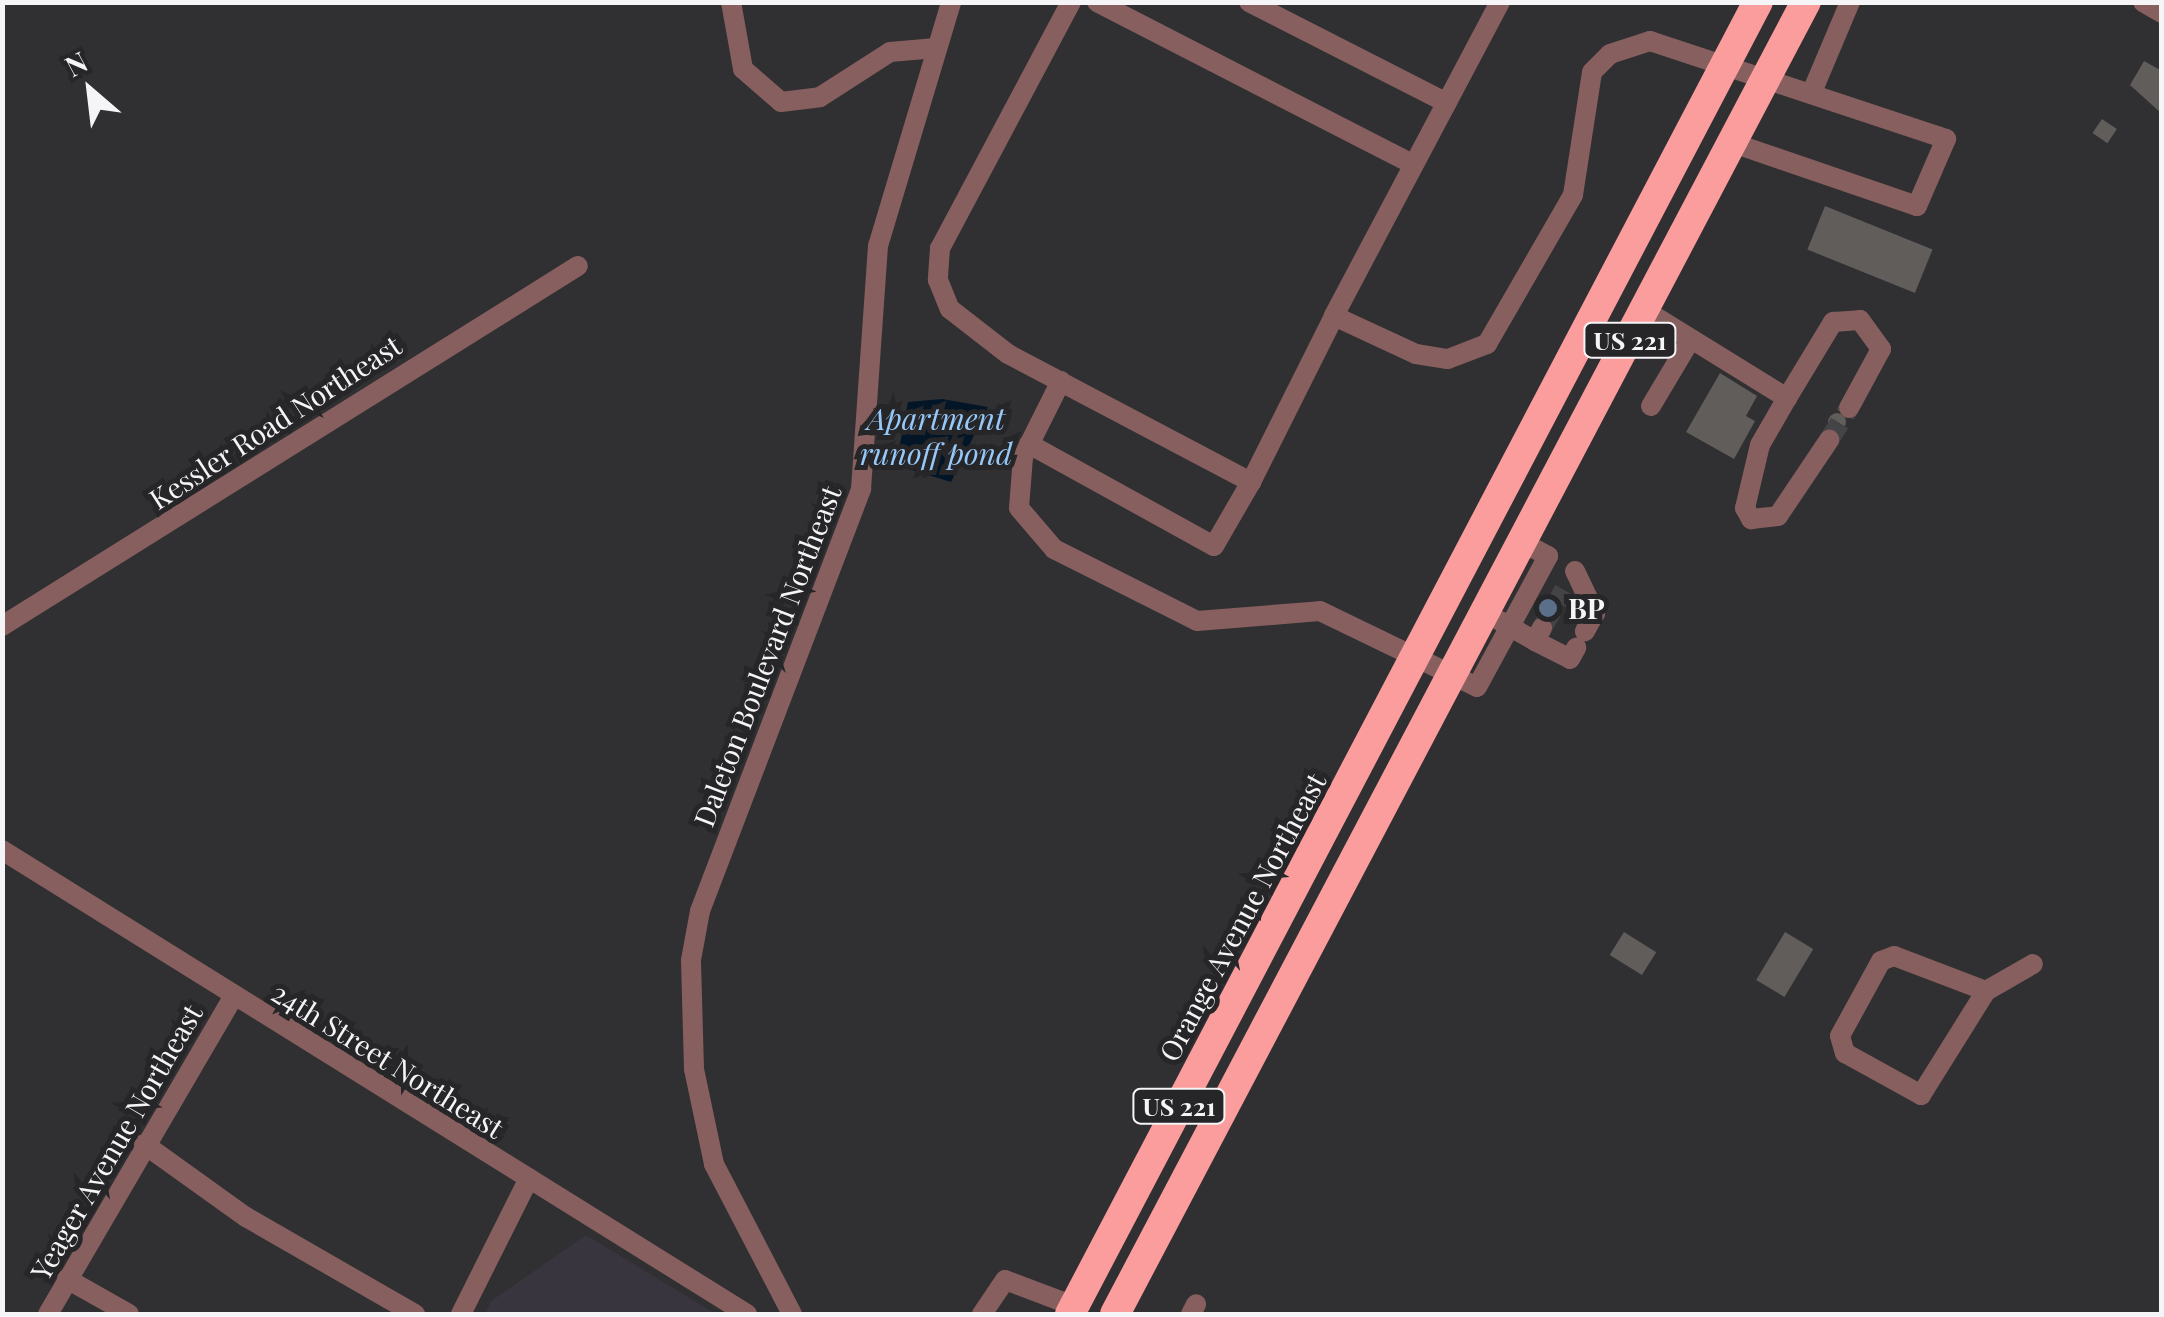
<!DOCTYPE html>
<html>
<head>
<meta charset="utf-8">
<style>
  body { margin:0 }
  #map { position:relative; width:2164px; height:1317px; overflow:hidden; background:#302f32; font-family:"Playfair Display",serif }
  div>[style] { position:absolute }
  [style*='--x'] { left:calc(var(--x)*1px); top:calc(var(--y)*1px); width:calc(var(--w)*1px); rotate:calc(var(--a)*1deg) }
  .built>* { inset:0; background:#39353e }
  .water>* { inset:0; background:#021628 }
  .building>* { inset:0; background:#605d5b; transform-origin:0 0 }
  .round { border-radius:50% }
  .minor-tunnel>* { height:20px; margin-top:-10px; transform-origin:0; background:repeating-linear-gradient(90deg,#444346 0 20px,transparent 0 30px) }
  .minor>* { height:20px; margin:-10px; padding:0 10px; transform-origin:10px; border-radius:10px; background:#865f5e }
  .highway>* { height:30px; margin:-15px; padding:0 15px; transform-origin:15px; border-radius:15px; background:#fb9c9d }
  .dots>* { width:28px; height:28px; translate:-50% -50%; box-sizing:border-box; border:5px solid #262528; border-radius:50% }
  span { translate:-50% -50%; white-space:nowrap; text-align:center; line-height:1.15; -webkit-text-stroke:10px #262528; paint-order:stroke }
  .shield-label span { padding:2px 8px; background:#262528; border:2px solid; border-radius:8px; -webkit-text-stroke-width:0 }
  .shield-label { font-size:25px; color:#f5f4f6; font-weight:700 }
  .street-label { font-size:28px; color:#f5f4f6 }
  .poi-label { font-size:28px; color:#f5f4f6; font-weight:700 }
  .left { translate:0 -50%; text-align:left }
  .water-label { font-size:30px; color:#96c9f9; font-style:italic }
  .frame { position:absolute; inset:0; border:5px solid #f5f4f6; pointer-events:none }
  .north { position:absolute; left:40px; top:40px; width:100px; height:100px; -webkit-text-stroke:8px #262528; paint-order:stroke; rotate:332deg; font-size:28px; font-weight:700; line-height:40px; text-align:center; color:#f5f4f6 }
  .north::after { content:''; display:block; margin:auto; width:35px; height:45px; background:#f5f4f6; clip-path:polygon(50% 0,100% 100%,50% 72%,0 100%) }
</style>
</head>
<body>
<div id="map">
  <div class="built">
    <i style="clip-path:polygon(586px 1235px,716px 1314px,485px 1314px,491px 1301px)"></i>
  </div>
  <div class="water">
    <i style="clip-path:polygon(942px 399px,988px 407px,951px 482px,896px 465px,908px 402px)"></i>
  </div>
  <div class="building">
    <i style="clip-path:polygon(2144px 61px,2162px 71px,2162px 114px,2130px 85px)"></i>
    <i style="left:2102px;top:119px;width:18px;height:17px;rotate:34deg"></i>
    <i style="left:1825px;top:206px;width:116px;height:47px;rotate:22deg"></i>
    <i style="clip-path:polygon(1720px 373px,1757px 396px,1746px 416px,1755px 421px,1734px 459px,1686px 432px)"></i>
    <i class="round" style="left:1828px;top:413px;width:18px;height:18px"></i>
    <i style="left:1624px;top:932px;width:38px;height:27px;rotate:32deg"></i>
    <i style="left:1785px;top:932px;width:33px;height:56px;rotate:31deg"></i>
  </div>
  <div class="minor-tunnel">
    <i style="--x:1829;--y:440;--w:38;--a:-58"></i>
    <i style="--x:1542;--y:628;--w:44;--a:-59.9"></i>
  </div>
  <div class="minor">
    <i style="--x:731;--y:2;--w:68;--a:79.8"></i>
    <i style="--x:743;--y:69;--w:50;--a:41"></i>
    <i style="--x:781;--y:102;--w:39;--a:-7"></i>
    <i style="--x:820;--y:97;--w:83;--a:-32.7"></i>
    <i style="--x:890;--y:52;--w:46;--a:-5"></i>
    <i style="--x:1071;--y:2;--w:279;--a:118"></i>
    <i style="--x:940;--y:248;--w:32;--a:94"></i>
    <i style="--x:938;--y:280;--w:31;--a:68"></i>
    <i style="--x:950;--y:309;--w:73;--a:37.8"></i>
    <i style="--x:1008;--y:354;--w:275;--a:27.8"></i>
    <i style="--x:1251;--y:482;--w:186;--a:-63.4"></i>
    <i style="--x:1097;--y:2;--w:356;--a:27.2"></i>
    <i style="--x:1249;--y:2;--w:222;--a:27"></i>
    <i style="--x:1500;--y:2;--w:355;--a:117.9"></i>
    <i style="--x:1334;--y:316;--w:90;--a:24.9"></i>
    <i style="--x:1416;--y:354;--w:32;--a:9"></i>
    <i style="--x:1448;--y:359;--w:42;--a:-21"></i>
    <i style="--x:1487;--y:344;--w:172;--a:-60"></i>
    <i style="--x:1573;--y:195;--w:124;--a:-81.2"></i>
    <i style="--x:1592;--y:72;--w:25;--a:-45"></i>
    <i style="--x:1610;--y:54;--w:42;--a:-18"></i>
    <i style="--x:1650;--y:41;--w:312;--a:18.3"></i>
    <i style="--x:1946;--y:139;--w:73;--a:113.4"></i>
    <i style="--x:1917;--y:206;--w:194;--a:-161.1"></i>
    <i style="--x:2143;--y:2;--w:22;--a:30"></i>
    <i style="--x:1812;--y:92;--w:98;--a:-67.1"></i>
    <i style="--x:1646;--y:311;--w:166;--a:31.7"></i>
    <i style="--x:1787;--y:398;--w:89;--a:-58.8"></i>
    <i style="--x:1833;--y:322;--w:27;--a:-4"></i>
    <i style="--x:1860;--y:320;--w:36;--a:54"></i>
    <i style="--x:1881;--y:349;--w:67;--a:118.5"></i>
    <i style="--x:1061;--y:381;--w:85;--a:116.6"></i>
    <i style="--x:1023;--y:457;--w:51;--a:94.5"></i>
    <i style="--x:1019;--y:508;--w:54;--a:49.5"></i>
    <i style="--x:1054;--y:549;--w:160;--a:26.7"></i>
    <i style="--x:1197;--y:621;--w:123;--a:-4.6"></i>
    <i style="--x:1320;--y:611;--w:174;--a:25.8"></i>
    <i style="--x:1477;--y:687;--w:149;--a:-61.5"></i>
    <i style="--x:1548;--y:556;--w:30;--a:-152"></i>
    <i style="--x:1787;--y:398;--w:54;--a:119.9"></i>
    <i style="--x:1760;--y:445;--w:65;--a:103.4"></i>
    <i style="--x:1745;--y:508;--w:13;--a:61"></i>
    <i style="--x:1751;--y:519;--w:27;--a:-6"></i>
    <i style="--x:1778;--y:516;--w:92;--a:-56.1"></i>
    <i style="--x:1651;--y:406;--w:78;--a:-59.2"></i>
    <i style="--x:1029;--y:444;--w:211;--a:28.9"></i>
    <i style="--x:1214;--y:546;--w:74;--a:-60"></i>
    <i style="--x:1575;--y:571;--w:47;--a:64.5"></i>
    <i style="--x:1595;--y:613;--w:21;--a:119"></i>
    <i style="--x:1500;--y:621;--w:40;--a:29.7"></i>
    <i style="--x:1535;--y:641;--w:15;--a:-62"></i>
    <i style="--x:2;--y:626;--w:679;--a:-32.01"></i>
    <i style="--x:1535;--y:641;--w:39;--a:27"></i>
    <i style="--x:1570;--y:659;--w:13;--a:-61"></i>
    <i style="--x:2;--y:850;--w:878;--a:31.92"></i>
    <i style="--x:1986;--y:991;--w:98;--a:-159.2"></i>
    <i style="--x:1894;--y:956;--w:14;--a:159"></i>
    <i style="--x:1881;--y:961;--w:85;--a:118.7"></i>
    <i style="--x:1840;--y:1036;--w:18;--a:74"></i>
    <i style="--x:1845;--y:1053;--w:87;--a:28.9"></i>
    <i style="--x:1921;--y:1095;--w:123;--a:-58"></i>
    <i style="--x:1986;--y:991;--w:54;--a:-29.9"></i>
    <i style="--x:144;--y:1144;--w:125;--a:35.6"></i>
    <i style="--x:246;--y:1217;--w:195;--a:29.9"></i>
    <i style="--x:67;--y:1279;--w:71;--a:29.4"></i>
    <i style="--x:48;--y:1314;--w:367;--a:-59.7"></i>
    <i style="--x:461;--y:1314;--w:152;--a:-63.4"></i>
    <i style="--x:792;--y:1314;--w:169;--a:-117.5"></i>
    <i style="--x:714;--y:1164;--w:97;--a:-101.9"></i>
    <i style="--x:694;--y:1069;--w:109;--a:-91.6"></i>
    <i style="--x:691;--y:960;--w:50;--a:-79.6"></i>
    <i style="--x:700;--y:911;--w:452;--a:-69.1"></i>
    <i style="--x:861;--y:489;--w:244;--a:-86"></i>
    <i style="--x:878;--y:246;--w:255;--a:-73.3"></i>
    <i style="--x:982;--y:1314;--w:41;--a:-55.9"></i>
    <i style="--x:1005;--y:1280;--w:74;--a:20.6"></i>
    <i style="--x:1191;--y:1314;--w:11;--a:-63"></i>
  </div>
  <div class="highway">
    <i style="--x:1070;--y:1314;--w:1481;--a:-62.33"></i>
    <i style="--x:1115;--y:1314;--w:1483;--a:-62.23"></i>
  </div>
  <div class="dots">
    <i style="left:1548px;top:608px;background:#5c6f8a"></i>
  </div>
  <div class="shield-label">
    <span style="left:1630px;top:340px">US 221</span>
    <span style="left:1179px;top:1106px">US 221</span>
  </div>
  <div class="street-label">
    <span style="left:275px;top:422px;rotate:-33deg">Kessler Road Northeast</span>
    <span style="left:767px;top:656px;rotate:-69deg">Daleton Boulevard Northeast</span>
    <span style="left:1242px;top:917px;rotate:-62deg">Orange Avenue Northeast</span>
    <span style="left:388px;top:1060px;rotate:32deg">24th Street Northeast</span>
    <span style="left:116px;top:1142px;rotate:-60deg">Yeager Avenue Northeast</span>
  </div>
  <div class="poi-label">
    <span class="left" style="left:1568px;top:608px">BP</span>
  </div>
  <div class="water-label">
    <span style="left:936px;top:435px">Apartment<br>runoff pond</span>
  </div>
  <div class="frame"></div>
  <div class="north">N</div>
</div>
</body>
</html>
